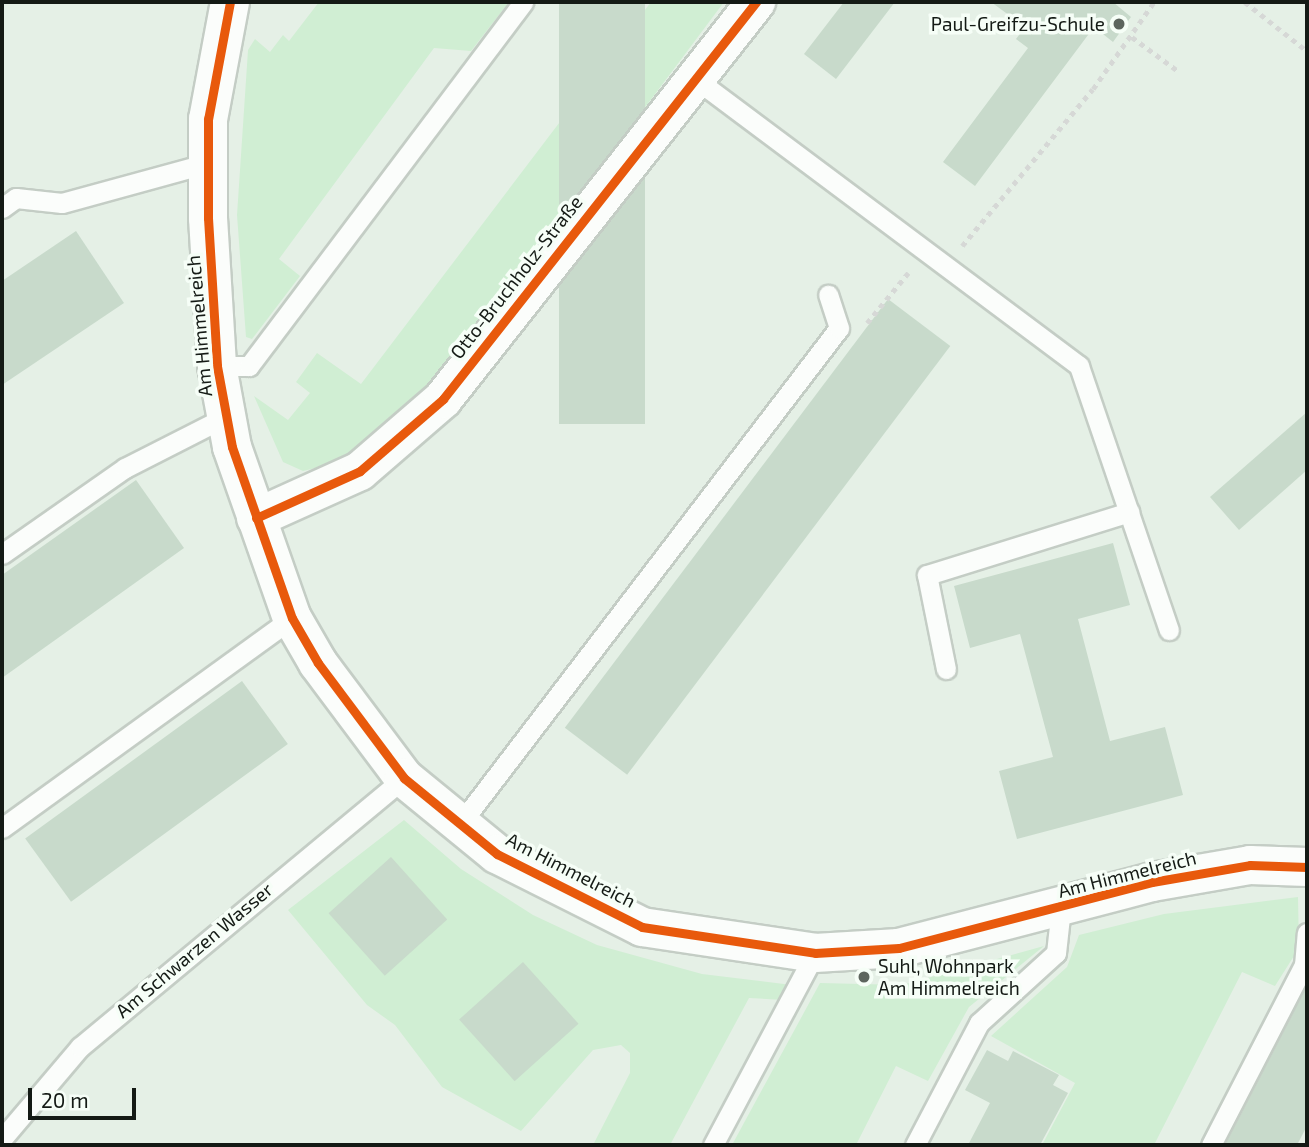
<!DOCTYPE html>
<html>
<head>
<meta charset="utf-8">
<style>
  body { margin:0 }
  #map { position:relative; width:1309px; height:1147px; overflow:hidden; background:#e5f0e6; font-family:"Exo 2",sans-serif }
  div>[style] { position:absolute }
  [style*='--x'] { left:calc(var(--x)*1px); top:calc(var(--y)*1px); width:calc(var(--w)*1px); rotate:calc(var(--a)*1deg) }
  .green>* { inset:0; background:#d0eed3 }
  .building>* { inset:0; background:#c8dacb; transform-origin:0 0 }
  .path>* { height:4.5px; margin-top:-2.25px; transform-origin:0; background:repeating-linear-gradient(90deg,#d6d8d6 0 5px,transparent 0 10px) }
  .roads { filter:drop-shadow(2px 0 #c4cdc5) drop-shadow(-2px 0 #c4cdc5) drop-shadow(0 2px #c4cdc5) drop-shadow(0 -2px #c4cdc5) }
  .lane>* { height:19px; margin:-9.5px; padding:0 9.5px; transform-origin:9.5px; border-radius:9.5px; background:#fbfdfb }
  .street>* { height:38px; margin:-19px; padding:0 19px; transform-origin:19px; border-radius:19px; background:#fbfdfb }
  .cycleway>* { height:9px; margin:-4.5px; padding:0 4.5px; transform-origin:4.5px; border-radius:4.5px; background:#e8590c }
  .dots>* { width:19px; height:19px; translate:-50% -50%; box-sizing:border-box; border:4px solid #f6fef7; border-radius:50% }
  span { translate:-50% -50%; white-space:nowrap; text-align:center; line-height:1.15; -webkit-text-stroke:7px #f6fef7; paint-order:stroke }
  .poi-label { font-size:19px; color:#141a15 }
  .right { translate:-100% -50%; text-align:right }
  .left { translate:0 -50%; text-align:left }
  .street-label { font-size:19px; color:#141a15 }
  .frame { position:absolute; inset:0; border:4px solid #141a15; pointer-events:none }
  .scale { position:absolute; left:28px; top:1088px; width:108px; height:32px; box-sizing:border-box; border:4px solid #141a15; border-top:0; padding-left:9px; font-size:21px; line-height:24px; white-space:nowrap; color:#141a15; -webkit-text-stroke:5px #f6fef7; paint-order:stroke }
</style>
</head>
<body>
<div id="map">
  <div class="green">
    <i style="clip-path:polygon(319px 2px,509px 2px,471px 51px,434px 48px,279px 259px,300px 276px,252px 339px,246px 337px,237px 215px,248px 50px,255px 39px,270px 52px,283px 35px,289px 41px)"></i>
    <i style="clip-path:polygon(651px 2px,724px 2px,441px 380px,363px 447px,332px 464px,303px 471px,283px 462px,254px 396px,288px 420px,310px 393px,296px 382px,317px 353px,361px 384px)"></i>
    <i style="clip-path:polygon(404px 820px,461px 869px,533px 915px,597px 945px,702px 974px,792px 985px,784px 1000px,749px 998px,670px 1145px,593px 1145px,630px 1073px,630px 1053px,621px 1045px,593px 1050px,521px 1131px,442px 1087px,395px 1025px,367px 1005px,288px 910px)"></i>
    <i style="clip-path:polygon(1298px 897px,1299px 948px,1275px 986px,1242px 972px,1154px 1145px,1042px 1145px,1075px 1083px,991px 1036px,1067px 967px,1079px 935px,1164px 914px)"></i>
    <i style="clip-path:polygon(1044px 946px,969px 1007px,928px 1081px,896px 1066px,856px 1145px,732px 1145px,820px 983px,902px 985px)"></i>
  </div>
  <div class="building">
    <i style="left:559px;top:2px;width:86px;height:422px"></i>
    <i style="clip-path:polygon(844px 2px,895px 2px,836px 79px,804px 54px)"></i>
    <i style="clip-path:polygon(991px 2px,1113px 2px,1131px 17px,1113px 42px,1094px 27px,975px 186px,943px 162px,1028px 48px,1016px 39px,1025px 27px)"></i>
    <i style="clip-path:polygon(76px 231px,124px 303px,2px 385px,2px 281px)"></i>
    <i style="left:888px;top:299px;width:78px;height:537px;rotate:37deg"></i>
    <i style="clip-path:polygon(1307px 412px,1307px 470px,1239px 530px,1210px 497px)"></i>
    <i style="clip-path:polygon(136px 480px,184px 548px,2px 678px,2px 575px)"></i>
    <i style="clip-path:polygon(1113px 543px,1130px 605px,1078px 619px,1110px 741px,1165px 727px,1183px 795px,1017px 839px,999px 771px,1053px 757px,1020px 634px,970px 648px,954px 586px)"></i>
    <i style="left:242px;top:681px;width:78px;height:268px;rotate:54deg"></i>
    <i style="left:391px;top:857px;width:84px;height:84px;rotate:48deg"></i>
    <i style="left:523px;top:962px;width:83px;height:86px;rotate:48deg"></i>
    <i style="clip-path:polygon(1307px 986px,1307px 1126px,1297px 1145px,1225px 1145px)"></i>
    <i style="clip-path:polygon(987px 1050px,1008px 1061px,1013px 1051px,1059px 1075px,1053px 1085px,1068px 1093px,1040px 1145px,968px 1145px,990px 1103px,965px 1090px)"></i>
  </div>
  <div class="path">
    <i style="--x:1245;--y:2;--w:79;--a:38.3"></i>
    <i style="--x:1132;--y:37;--w:57;--a:36.5"></i>
    <i style="--x:962;--y:246;--w:204;--a:-50.2"></i>
    <i style="--x:1093;--y:89;--w:106;--a:-55"></i>
    <i style="--x:867;--y:323;--w:65;--a:-50.6"></i>
  </div>
  <div class="roads">
    <div class="lane">
      <i style="--x:693;--y:77;--w:482;--a:36.8"></i>
      <i style="--x:1079;--y:366;--w:279;--a:71.2"></i>
      <i style="--x:2;--y:208;--w:17;--a:-36"></i>
      <i style="--x:16;--y:198;--w:46;--a:6.2"></i>
      <i style="--x:62;--y:203;--w:151;--a:-15.3"></i>
      <i style="--x:217;--y:366;--w:32;--a:0"></i>
      <i style="--x:249;--y:366;--w:456;--a:-53"></i>
      <i style="--x:2;--y:554;--w:150;--a:-35"></i>
      <i style="--x:125;--y:468;--w:112;--a:-27"></i>
      <i style="--x:946;--y:669;--w:96;--a:-101.4"></i>
      <i style="--x:927;--y:575;--w:212;--a:-17.3"></i>
      <i style="--x:460;--y:824;--w:624;--a:-52.62"></i>
      <i style="--x:839;--y:328;--w:35;--a:-108"></i>
      <i style="--x:2;--y:828;--w:358;--a:-35.9"></i>
      <i style="--x:2;--y:1139;--w:121;--a:-49.7"></i>
      <i style="--x:80;--y:1047;--w:421;--a:-39.7"></i>
      <i style="--x:713;--y:1145;--w:217;--a:-62"></i>
      <i style="--x:915;--y:1145;--w:138;--a:-62.3"></i>
      <i style="--x:979;--y:1023;--w:104;--a:-42.3"></i>
      <i style="--x:1056;--y:953;--w:45;--a:-83.7"></i>
      <i style="--x:1211;--y:1145;--w:203;--a:-62.7"></i>
      <i style="--x:1304;--y:965;--w:32;--a:-85"></i>
    </div>
    <div class="street">
      <i style="--x:230;--y:2;--w:119;--a:100.6"></i>
      <i style="--x:208;--y:119;--w:99;--a:90"></i>
      <i style="--x:208;--y:218;--w:148;--a:86.5"></i>
      <i style="--x:217;--y:366;--w:82;--a:79.5"></i>
      <i style="--x:232;--y:447;--w:181;--a:70.7"></i>
      <i style="--x:292;--y:618;--w:52;--a:60"></i>
      <i style="--x:318;--y:663;--w:144;--a:53.2"></i>
      <i style="--x:404;--y:778;--w:120;--a:39.3"></i>
      <i style="--x:497;--y:854;--w:162;--a:26.7"></i>
      <i style="--x:642;--y:927;--w:175;--a:8.5"></i>
      <i style="--x:815;--y:953;--w:84;--a:-3.4"></i>
      <i style="--x:899;--y:948;--w:261;--a:-14.6"></i>
      <i style="--x:1152;--y:882;--w:99;--a:-9.8"></i>
      <i style="--x:1250;--y:865;--w:57;--a:2"></i>
      <i style="--x:256;--y:518;--w:114;--a:-24.3"></i>
      <i style="--x:360;--y:471;--w:110;--a:-40.9"></i>
      <i style="--x:443;--y:399;--w:506;--a:-51.75"></i>
    </div>
  </div>
  <div class="cycleway">
    <i style="--x:230;--y:2;--w:119;--a:100.6"></i>
    <i style="--x:208;--y:119;--w:99;--a:90"></i>
    <i style="--x:208;--y:218;--w:148;--a:86.5"></i>
    <i style="--x:217;--y:366;--w:82;--a:79.5"></i>
    <i style="--x:232;--y:447;--w:181;--a:70.7"></i>
    <i style="--x:292;--y:618;--w:52;--a:60"></i>
    <i style="--x:318;--y:663;--w:144;--a:53.2"></i>
    <i style="--x:404;--y:778;--w:120;--a:39.3"></i>
    <i style="--x:497;--y:854;--w:162;--a:26.7"></i>
    <i style="--x:642;--y:927;--w:175;--a:8.5"></i>
    <i style="--x:815;--y:953;--w:84;--a:-3.4"></i>
    <i style="--x:899;--y:948;--w:261;--a:-14.6"></i>
    <i style="--x:1152;--y:882;--w:99;--a:-9.8"></i>
    <i style="--x:1250;--y:865;--w:57;--a:2"></i>
    <i style="--x:256;--y:518;--w:114;--a:-24.3"></i>
    <i style="--x:360;--y:471;--w:110;--a:-40.9"></i>
    <i style="--x:443;--y:399;--w:506;--a:-51.75"></i>
  </div>
  <div class="dots">
    <i style="left:1119px;top:24px;background:#5d655e"></i>
    <i style="left:864px;top:977px;background:#5d655e"></i>
  </div>
  <div class="poi-label">
    <span class="right" style="left:1105px;top:24px">Paul-Greifzu-Schule</span>
    <span class="left" style="left:878px;top:977px">Suhl, Wohnpark<br>Am Himmelreich</span>
  </div>
  <div class="street-label">
    <span style="left:516px;top:277px;rotate:-52deg">Otto-Bruchholz-Straße</span>
    <span style="left:199px;top:326px;rotate:-95deg">Am Himmelreich</span>
    <span style="left:571px;top:870px;rotate:27deg">Am Himmelreich</span>
    <span style="left:1127px;top:874px;rotate:-14deg">Am Himmelreich</span>
    <span style="left:194px;top:950px;rotate:-40deg">Am Schwarzen Wasser</span>
  </div>
  <div class="frame"></div>
  <div class="scale">20 m</div>
</div>
</body>
</html>
